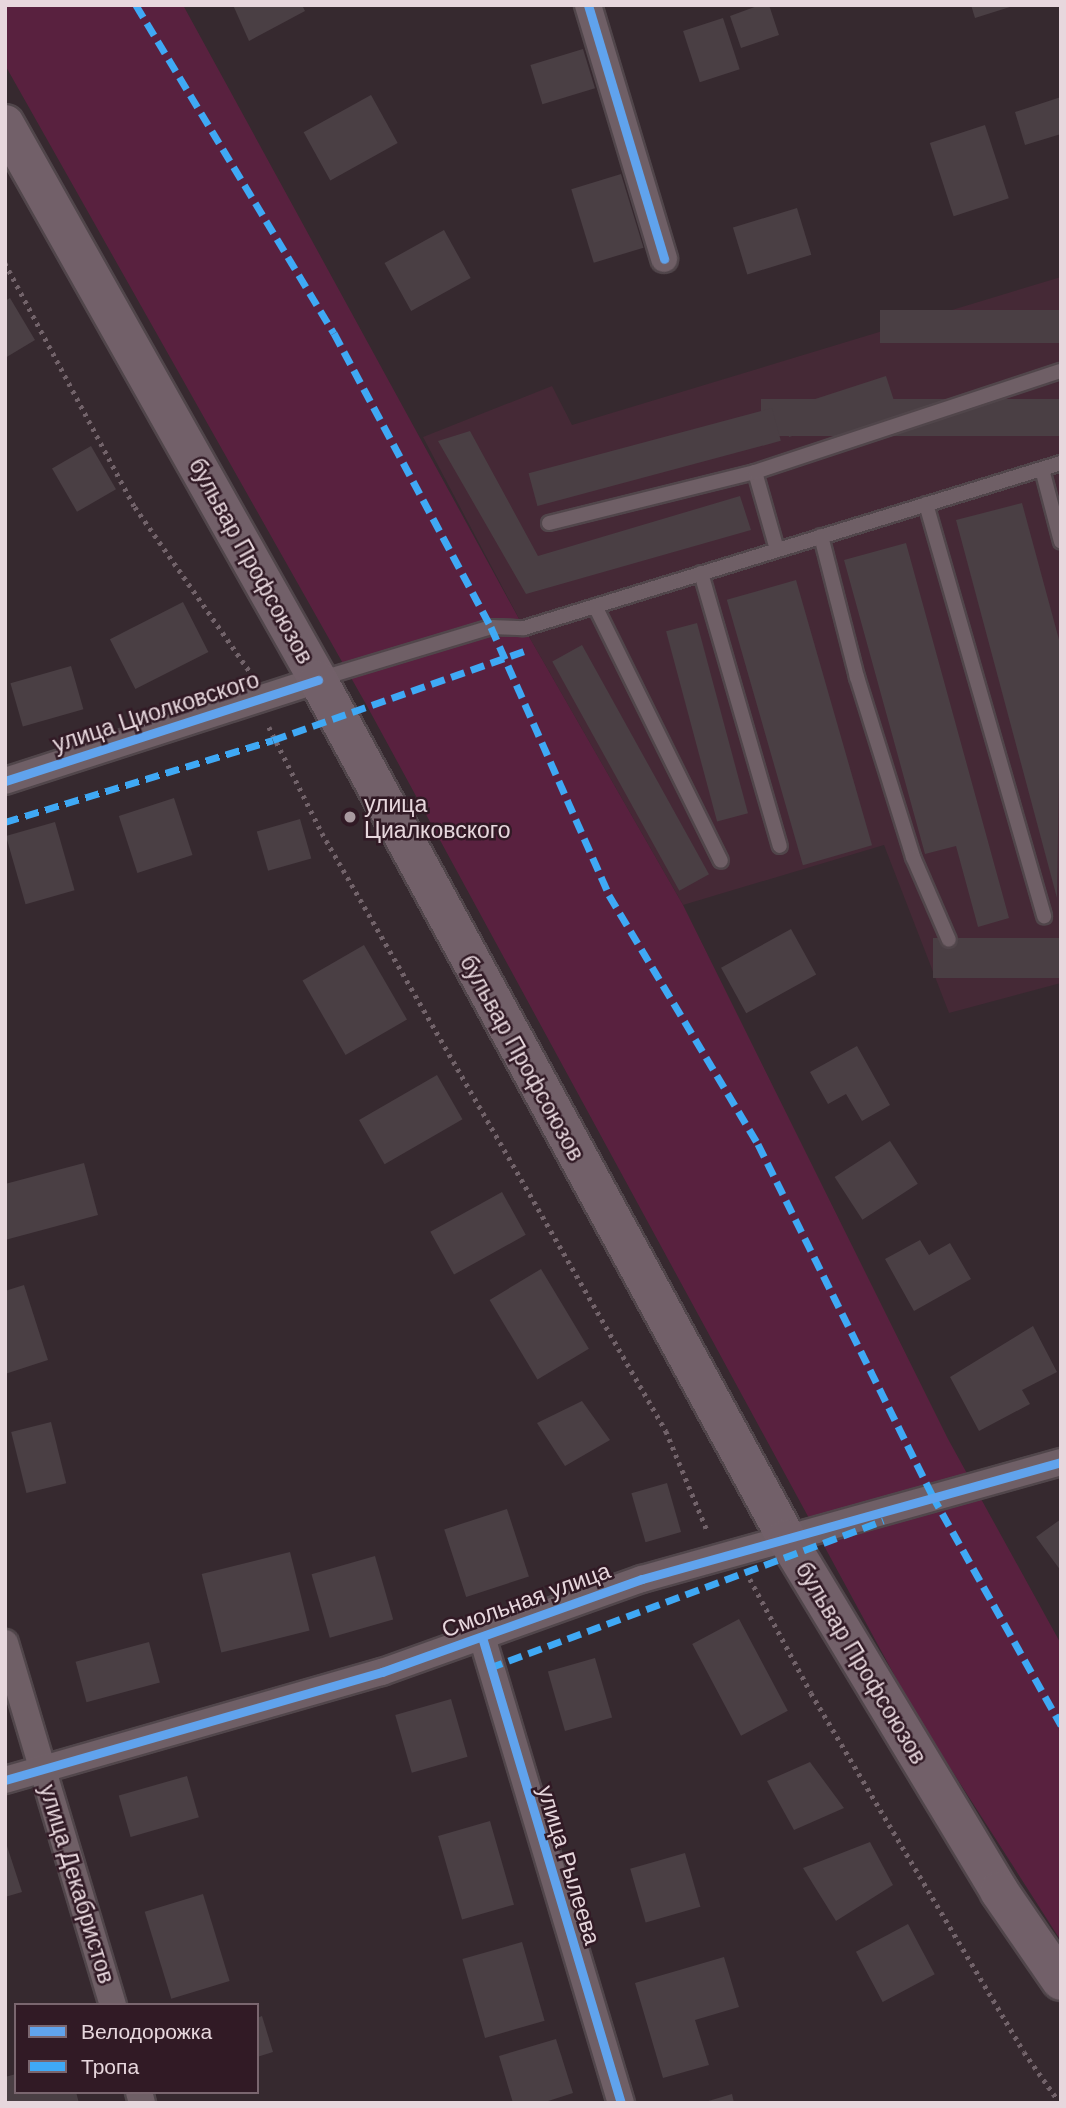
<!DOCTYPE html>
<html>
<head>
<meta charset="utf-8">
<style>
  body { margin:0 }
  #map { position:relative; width:1066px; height:2108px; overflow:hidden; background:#36292f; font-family:"DM Sans",sans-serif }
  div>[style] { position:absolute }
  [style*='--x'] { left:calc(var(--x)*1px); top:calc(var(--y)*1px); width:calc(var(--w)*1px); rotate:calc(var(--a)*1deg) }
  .built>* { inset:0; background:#452936 }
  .green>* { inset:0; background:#59213f }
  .building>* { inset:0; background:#4a3f44; transform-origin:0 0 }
  .path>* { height:4.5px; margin-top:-2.25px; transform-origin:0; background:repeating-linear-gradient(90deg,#72636a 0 3.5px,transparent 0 8.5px) }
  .roads { filter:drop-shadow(2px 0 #51464b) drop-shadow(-2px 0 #51464b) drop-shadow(0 2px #51464b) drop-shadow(0 -2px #51464b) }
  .lane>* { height:14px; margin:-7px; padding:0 7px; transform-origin:7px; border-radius:7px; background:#6f5f66 }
  .street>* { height:26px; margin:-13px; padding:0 13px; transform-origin:13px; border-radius:13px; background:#6f5f66 }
  .secondary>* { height:38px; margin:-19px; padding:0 19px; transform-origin:19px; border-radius:19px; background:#726069 }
  .quiet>* { height:7px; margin-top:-3.5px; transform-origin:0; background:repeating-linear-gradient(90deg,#3fa9f5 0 14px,transparent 0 21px) }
  .cycleway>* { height:9px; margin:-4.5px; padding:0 4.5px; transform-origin:4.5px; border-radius:4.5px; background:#60a3ed }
  .dots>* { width:19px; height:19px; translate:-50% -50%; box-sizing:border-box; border:4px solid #311a25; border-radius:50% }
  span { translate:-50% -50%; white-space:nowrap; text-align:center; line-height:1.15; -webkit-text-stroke:5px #311a25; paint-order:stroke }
  .street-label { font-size:23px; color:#e7d7dd }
  .poi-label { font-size:23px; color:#e7d7dd }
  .left { translate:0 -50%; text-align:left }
  .frame { position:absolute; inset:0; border:7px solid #e7d7dd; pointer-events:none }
  .legend { position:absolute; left:14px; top:2003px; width:245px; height:91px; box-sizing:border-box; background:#311a25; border:2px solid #7a666f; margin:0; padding:9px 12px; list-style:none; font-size:21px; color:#e7d7dd }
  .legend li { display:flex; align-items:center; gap:14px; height:35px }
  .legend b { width:35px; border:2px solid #7a666f }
</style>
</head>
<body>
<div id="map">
  <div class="built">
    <i style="clip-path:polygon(1061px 277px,1061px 983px,949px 1013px,884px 845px,683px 905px,524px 628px,423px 437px,552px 386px,572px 425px)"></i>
  </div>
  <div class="green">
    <i style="clip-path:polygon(5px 5px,183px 5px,524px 628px,683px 905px,948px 1439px,1061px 1644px,1061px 1941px,915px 1713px,367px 706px,5px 65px)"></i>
  </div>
  <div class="building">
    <i style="clip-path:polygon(233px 5px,302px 5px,305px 11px,249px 41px)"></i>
    <i style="clip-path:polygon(760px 5px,769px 5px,779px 35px,741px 48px,730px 16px)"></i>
    <i style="clip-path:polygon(971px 5px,1012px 5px,1013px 6px,975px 18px)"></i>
    <i style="left:723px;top:18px;width:54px;height:42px;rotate:72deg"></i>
    <i style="left:583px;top:49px;width:41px;height:55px;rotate:73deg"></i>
    <i style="left:371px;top:95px;width:55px;height:77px;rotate:61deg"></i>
    <i style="clip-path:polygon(1061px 97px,1061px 134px,1025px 145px,1015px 112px)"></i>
    <i style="left:985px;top:125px;width:77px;height:58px;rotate:72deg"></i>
    <i style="left:621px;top:174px;width:77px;height:52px;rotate:73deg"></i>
    <i style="left:797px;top:208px;width:49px;height:67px;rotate:73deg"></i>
    <i style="left:444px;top:230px;width:55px;height:68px;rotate:61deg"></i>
    <i style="clip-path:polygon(10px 298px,35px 340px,5px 358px,5px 301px)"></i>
    <i style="left:1061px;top:310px;width:33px;height:181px;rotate:90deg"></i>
    <i style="left:886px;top:376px;width:28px;height:111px;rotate:72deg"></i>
    <i style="left:1061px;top:399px;width:37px;height:300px;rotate:90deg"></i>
    <i style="left:772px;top:408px;width:34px;height:252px;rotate:75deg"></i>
    <i style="clip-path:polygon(470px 431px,538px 556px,740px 496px,751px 530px,526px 594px,438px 441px)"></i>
    <i style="left:91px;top:446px;width:50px;height:45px;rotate:60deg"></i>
    <i style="clip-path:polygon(1022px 503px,1061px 647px,1057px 898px,956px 520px)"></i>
    <i style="clip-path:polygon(906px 543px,1009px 918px,978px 927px,956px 846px,925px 854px,844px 560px)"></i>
    <i style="left:796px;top:580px;width:276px;height:72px;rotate:74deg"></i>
    <i style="left:183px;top:602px;width:56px;height:82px;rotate:63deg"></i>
    <i style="left:697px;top:623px;width:197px;height:32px;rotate:75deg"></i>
    <i style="left:582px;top:645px;width:262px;height:34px;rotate:61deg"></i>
    <i style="left:71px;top:666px;width:45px;height:63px;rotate:74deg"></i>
    <i style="left:174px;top:798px;width:60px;height:58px;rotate:72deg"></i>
    <i style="left:300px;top:819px;width:41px;height:45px;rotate:74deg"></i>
    <i style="left:55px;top:822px;width:71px;height:51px;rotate:74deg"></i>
    <i style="left:791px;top:929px;width:52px;height:80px;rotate:61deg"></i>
    <i style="left:1061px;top:938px;width:40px;height:128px;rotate:90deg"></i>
    <i style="left:364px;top:945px;width:86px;height:71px;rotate:60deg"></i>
    <i style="clip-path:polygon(857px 1046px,890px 1105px,862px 1121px,846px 1094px,828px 1104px,810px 1072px)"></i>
    <i style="left:437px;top:1075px;width:51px;height:90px;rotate:60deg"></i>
    <i style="left:890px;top:1141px;width:51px;height:66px;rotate:57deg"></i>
    <i style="clip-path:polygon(84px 1163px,98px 1215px,5px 1240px,5px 1184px)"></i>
    <i style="left:502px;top:1192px;width:49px;height:82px;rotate:61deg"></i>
    <i style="clip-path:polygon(920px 1240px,929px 1255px,950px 1243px,971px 1279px,914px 1311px,885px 1259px)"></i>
    <i style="left:541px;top:1269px;width:93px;height:60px;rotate:59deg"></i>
    <i style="clip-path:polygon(24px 1285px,48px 1360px,5px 1374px,5px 1291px)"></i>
    <i style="clip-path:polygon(1033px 1326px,1057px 1372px,1022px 1390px,1030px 1404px,979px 1431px,950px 1377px)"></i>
    <i style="clip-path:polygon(582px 1401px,610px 1440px,565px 1466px,537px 1423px)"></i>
    <i style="left:51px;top:1422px;width:63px;height:41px;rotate:76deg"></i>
    <i style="left:667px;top:1483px;width:51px;height:37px;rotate:74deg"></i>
    <i style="left:507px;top:1509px;width:71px;height:66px;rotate:72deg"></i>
    <i style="clip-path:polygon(1061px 1519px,1061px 1571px,1036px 1537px)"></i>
    <i style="left:290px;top:1552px;width:81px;height:91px;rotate:76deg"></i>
    <i style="left:375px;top:1556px;width:66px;height:66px;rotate:74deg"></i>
    <i style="left:739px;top:1619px;width:104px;height:53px;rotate:62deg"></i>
    <i style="left:149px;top:1642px;width:42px;height:76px;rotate:75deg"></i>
    <i style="left:595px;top:1658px;width:62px;height:49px;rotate:74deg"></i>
    <i style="left:451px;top:1699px;width:60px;height:58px;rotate:74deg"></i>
    <i style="clip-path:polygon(810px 1762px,844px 1808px,794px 1830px,767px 1781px)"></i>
    <i style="left:187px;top:1776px;width:43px;height:71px;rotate:74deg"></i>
    <i style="left:490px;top:1821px;width:87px;height:54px;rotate:74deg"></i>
    <i style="clip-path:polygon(5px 1840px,22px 1892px,5px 1897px)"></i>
    <i style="clip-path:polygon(870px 1842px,893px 1885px,836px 1921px,803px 1868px)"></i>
    <i style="left:685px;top:1853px;width:56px;height:57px;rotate:74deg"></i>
    <i style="left:203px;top:1894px;width:91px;height:61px;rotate:73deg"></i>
    <i style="left:908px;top:1924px;width:57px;height:59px;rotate:62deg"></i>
    <i style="left:522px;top:1942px;width:82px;height:62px;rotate:74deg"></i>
    <i style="clip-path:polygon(724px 1957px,739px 2007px,695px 2020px,709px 2065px,663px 2078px,635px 1983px)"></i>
    <i style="clip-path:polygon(262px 2016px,273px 2052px,257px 2057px,257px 2018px)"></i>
    <i style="clip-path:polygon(556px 2039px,573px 2093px,542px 2103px,513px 2103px,499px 2056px)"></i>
    <i style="clip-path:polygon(16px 2074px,16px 2092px,76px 2092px,79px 2103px,5px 2103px,5px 2077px)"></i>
    <i style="clip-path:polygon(732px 2094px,734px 2103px,705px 2103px,705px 2102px)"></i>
  </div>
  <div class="path">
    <i style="--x:5;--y:263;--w:276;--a:62"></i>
    <i style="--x:135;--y:507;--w:201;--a:55.1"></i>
    <i style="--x:269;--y:727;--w:119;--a:63.4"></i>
    <i style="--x:322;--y:833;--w:690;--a:60.09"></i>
    <i style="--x:666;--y:1431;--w:107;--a:67.5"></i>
    <i style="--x:750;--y:1579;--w:129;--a:61.8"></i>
    <i style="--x:811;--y:1693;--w:417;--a:59.3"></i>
    <i style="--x:1024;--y:2052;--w:62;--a:54.8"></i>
  </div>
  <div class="roads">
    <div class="lane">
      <i style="--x:1042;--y:469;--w:75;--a:75.4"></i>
      <i style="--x:755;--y:472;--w:81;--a:74.2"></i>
      <i style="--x:926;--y:504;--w:429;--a:74"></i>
      <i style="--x:549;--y:523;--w:212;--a:-13.9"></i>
      <i style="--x:755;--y:472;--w:322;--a:-18.3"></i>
      <i style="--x:821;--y:536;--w:146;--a:75.7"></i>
      <i style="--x:857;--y:677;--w:189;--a:72.7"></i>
      <i style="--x:913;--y:857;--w:90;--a:66.6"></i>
      <i style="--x:701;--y:573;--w:284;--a:73.9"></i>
      <i style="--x:595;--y:606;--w:284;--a:63.7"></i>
      <i style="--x:319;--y:679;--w:180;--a:-16.8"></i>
      <i style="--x:491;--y:627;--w:33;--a:2"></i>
      <i style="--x:524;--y:628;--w:562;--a:-17.08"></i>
    </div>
    <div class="street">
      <i style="--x:588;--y:5;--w:265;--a:73.3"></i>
      <i style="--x:5;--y:781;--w:329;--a:-17.9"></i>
      <i style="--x:482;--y:1637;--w:486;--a:73.4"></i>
      <i style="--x:5;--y:1643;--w:378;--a:73.4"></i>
      <i style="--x:5;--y:1780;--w:392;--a:-16"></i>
      <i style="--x:382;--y:1672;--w:276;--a:-19.7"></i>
      <i style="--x:642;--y:1579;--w:435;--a:-15.6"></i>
      <i style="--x:139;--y:2092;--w:11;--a:75"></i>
    </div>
    <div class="secondary">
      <i style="--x:5;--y:124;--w:638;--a:60.62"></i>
      <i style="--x:318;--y:680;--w:979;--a:61.37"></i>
      <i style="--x:787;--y:1539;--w:411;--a:58.9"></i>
      <i style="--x:999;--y:1891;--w:109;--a:55.4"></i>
    </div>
  </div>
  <div class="quiet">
    <i style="--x:136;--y:5;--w:383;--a:58.9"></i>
    <i style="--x:334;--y:333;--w:333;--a:61.9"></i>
    <i style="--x:491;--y:627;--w:293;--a:66.2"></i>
    <i style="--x:609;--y:895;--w:290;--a:59.1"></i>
    <i style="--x:758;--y:1144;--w:392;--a:63.6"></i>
    <i style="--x:932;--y:1495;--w:264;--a:60.7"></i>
    <i style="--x:5;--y:822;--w:280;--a:-17"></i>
    <i style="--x:273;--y:740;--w:267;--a:-19.5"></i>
    <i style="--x:489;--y:1668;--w:421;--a:-20.5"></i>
  </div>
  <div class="cycleway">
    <i style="--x:588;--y:5;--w:265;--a:73.3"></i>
    <i style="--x:5;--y:781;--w:329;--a:-17.9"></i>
    <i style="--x:482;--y:1637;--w:486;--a:73.4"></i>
    <i style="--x:5;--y:1780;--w:392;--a:-16"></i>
    <i style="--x:382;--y:1672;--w:276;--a:-19.7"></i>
    <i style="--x:642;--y:1579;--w:435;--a:-15.6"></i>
  </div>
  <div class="dots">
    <i style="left:350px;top:817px;background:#a99aa0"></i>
  </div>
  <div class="street-label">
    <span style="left:251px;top:561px;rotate:61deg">бульвар Профсоюзов</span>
    <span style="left:156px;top:712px;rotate:-18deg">улица Циолковского</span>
    <span style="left:522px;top:1058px;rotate:61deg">бульвар Профсоюзов</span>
    <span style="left:526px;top:1600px;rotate:-20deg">Смольная улица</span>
    <span style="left:861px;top:1663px;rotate:59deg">бульвар Профсоюзов</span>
    <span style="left:569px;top:1865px;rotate:73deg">улица Рылеева</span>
    <span style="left:77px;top:1884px;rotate:73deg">улица Декабристов</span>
  </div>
  <div class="poi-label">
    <span class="left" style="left:364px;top:817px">улица<br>Циалковского</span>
  </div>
  <div class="frame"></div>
  <ul class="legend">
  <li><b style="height:9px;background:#60a3ed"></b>Велодорожка</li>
  <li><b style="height:9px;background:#3fa9f5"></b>Тропа</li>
  </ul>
</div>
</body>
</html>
